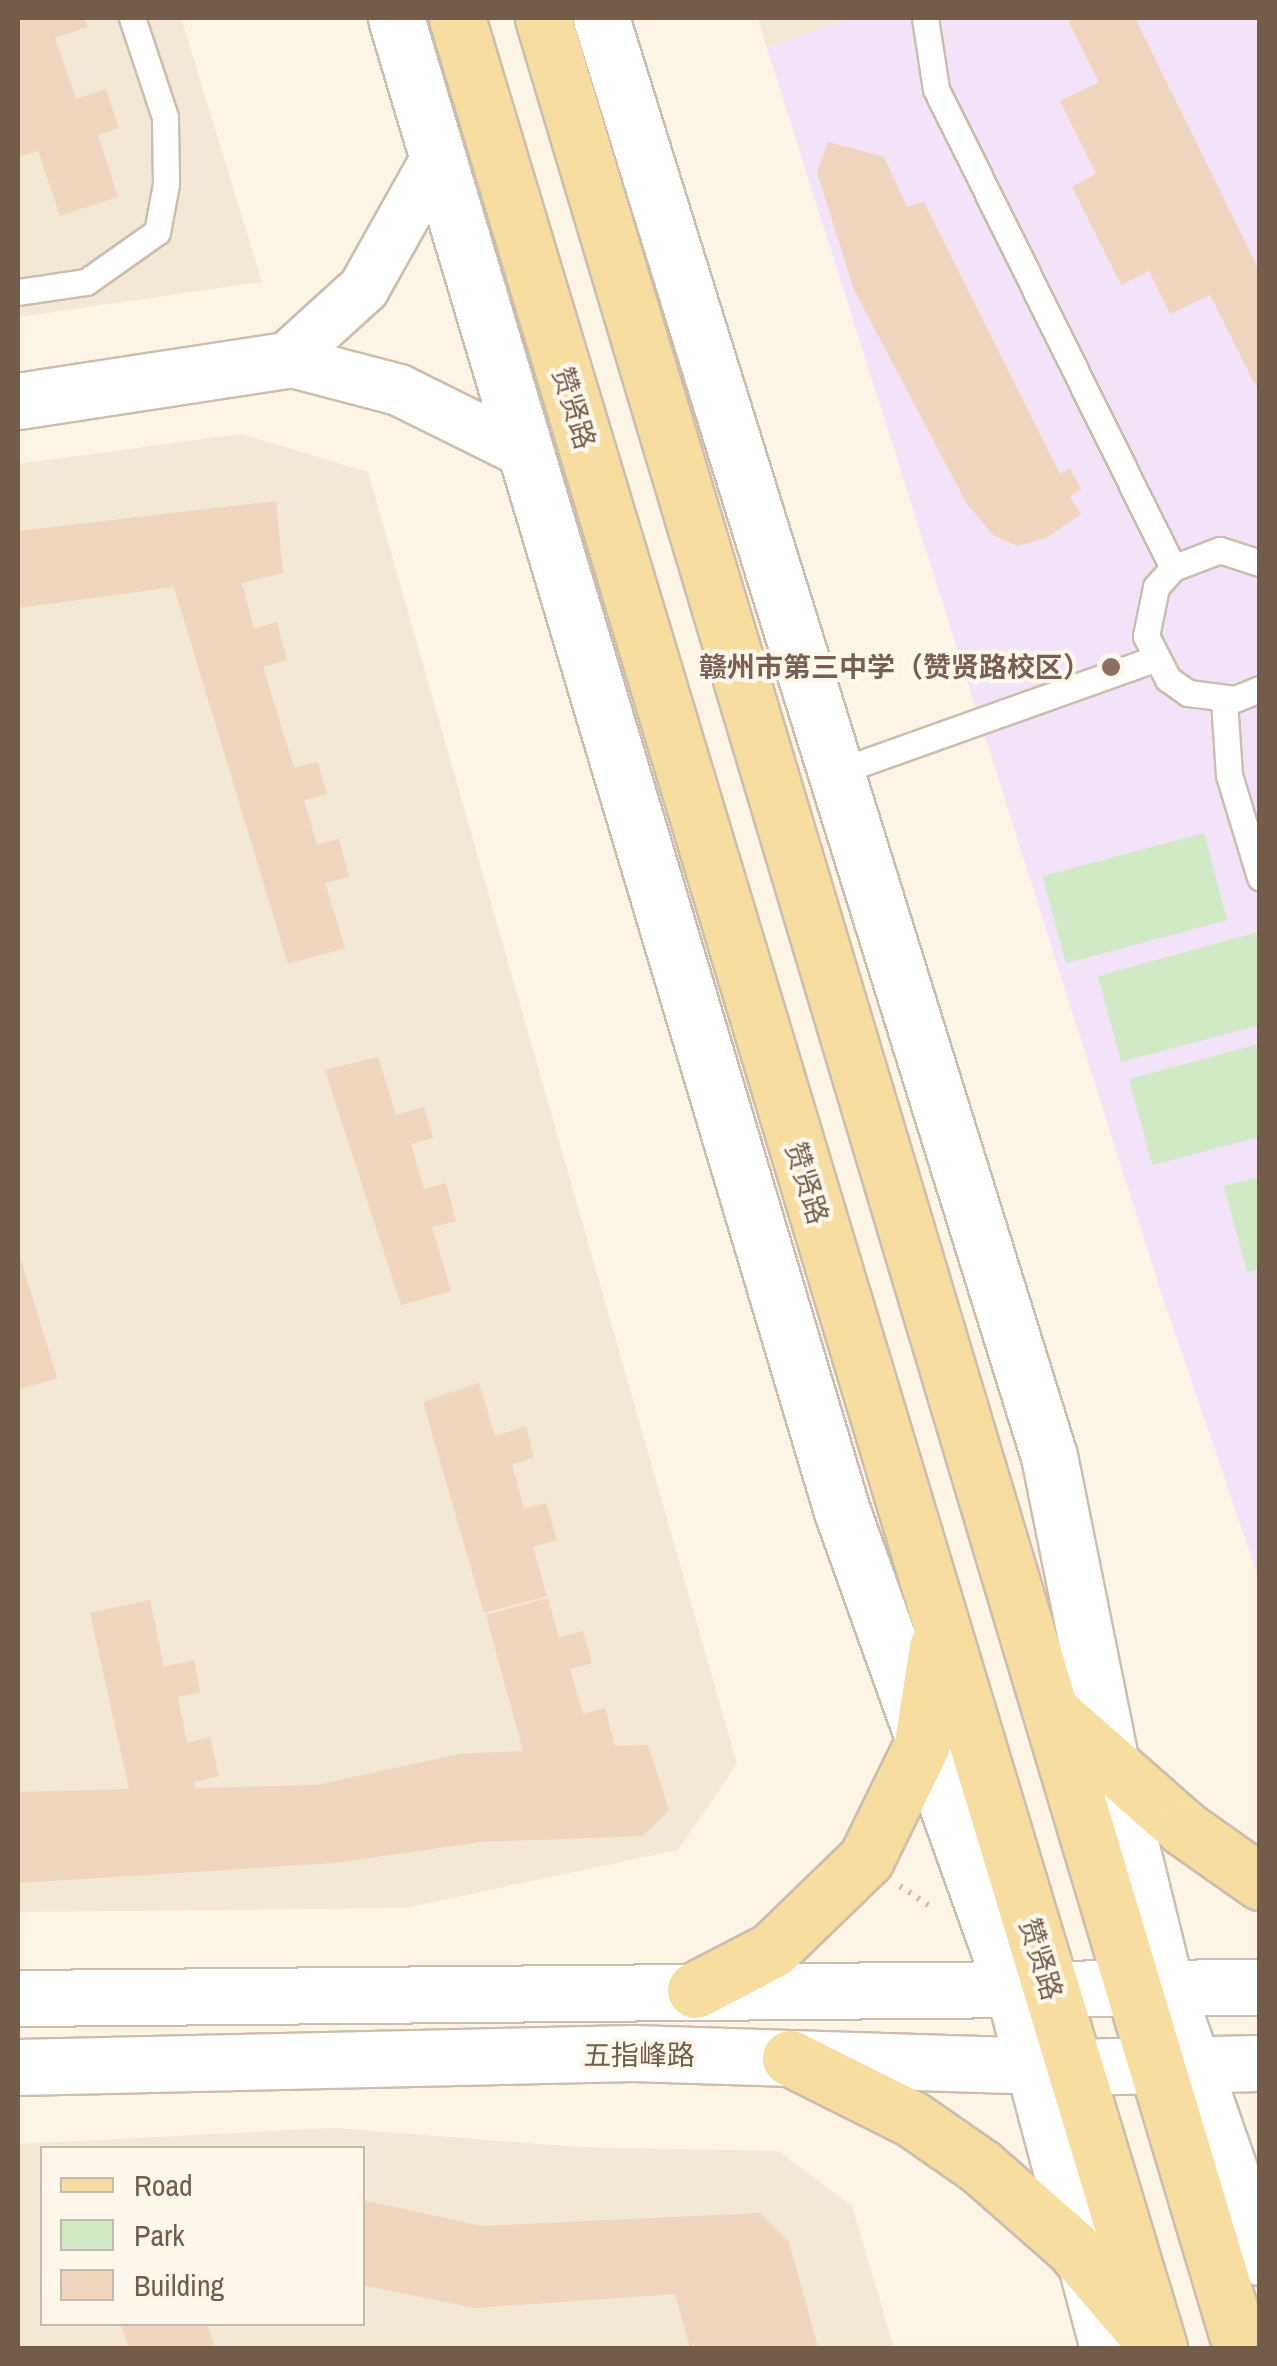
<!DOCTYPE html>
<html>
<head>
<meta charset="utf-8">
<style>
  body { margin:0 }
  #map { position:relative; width:1277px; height:2366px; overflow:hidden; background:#fcf5e6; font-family:"Archivo Narrow","Noto Sans SC",sans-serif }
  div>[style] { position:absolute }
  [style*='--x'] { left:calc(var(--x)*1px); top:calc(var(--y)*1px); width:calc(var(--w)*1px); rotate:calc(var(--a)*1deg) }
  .residential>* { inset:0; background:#f3e7d5 }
  .education>* { inset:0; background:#f2e3f8 }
  .green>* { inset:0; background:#d1e9c5; transform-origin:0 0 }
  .building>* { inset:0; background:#f0d5bf }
  .path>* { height:6px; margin-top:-3px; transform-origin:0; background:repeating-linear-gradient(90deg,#d5b9a2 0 2.5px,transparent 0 10.5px) }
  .roads { filter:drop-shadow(2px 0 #cdbdad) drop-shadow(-2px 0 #cdbdad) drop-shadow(0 2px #cdbdad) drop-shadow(0 -2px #cdbdad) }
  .lane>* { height:25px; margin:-12.5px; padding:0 12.5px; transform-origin:12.5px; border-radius:12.5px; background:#fff }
  .street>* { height:50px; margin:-25px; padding:0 25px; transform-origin:25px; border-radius:25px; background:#fff }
  .secondary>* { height:55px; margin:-27.5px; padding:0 27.5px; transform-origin:27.5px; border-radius:27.5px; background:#fff }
  .primary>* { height:55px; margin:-27.5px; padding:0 27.5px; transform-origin:27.5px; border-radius:27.5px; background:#f8dda1 }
  .dots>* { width:28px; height:28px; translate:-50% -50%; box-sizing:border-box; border:5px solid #fef8ec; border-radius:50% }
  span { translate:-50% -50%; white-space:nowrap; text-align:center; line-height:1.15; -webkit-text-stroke:8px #fef8ec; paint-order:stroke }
  .street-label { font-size:28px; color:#745c4b }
  .education-label { font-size:28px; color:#785e54; font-weight:700 }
  .right { translate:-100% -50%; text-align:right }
  .frame { position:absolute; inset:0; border:20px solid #745c4b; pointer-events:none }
  .legend { position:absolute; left:40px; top:2146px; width:325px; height:180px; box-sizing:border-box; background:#fef8ec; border:2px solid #c7baac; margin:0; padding:12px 18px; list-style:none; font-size:30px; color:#745c4b }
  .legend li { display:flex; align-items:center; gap:20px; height:50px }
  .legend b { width:50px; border:2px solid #c7baac }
</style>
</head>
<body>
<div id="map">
  <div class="residential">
    <i style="clip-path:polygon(18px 18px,181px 18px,262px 282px,18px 317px)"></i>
    <i style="clip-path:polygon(758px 18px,851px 18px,767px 48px)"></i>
    <i style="clip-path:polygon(241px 434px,368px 472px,737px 1764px,678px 1850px,405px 1908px,18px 1912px,18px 464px)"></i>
    <i style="clip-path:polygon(evenodd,333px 2128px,578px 2147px,778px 2151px,852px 2206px,894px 2348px,18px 2348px,18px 2144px,333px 2128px,42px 2148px,362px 2148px,362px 2324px,42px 2324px,42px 2148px)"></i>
  </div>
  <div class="education">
    <i style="clip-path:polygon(851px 18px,1259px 18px,1259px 1579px,1159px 1286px,767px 48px)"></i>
  </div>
  <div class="green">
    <i style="left:1204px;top:833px;width:90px;height:167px;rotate:75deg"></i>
    <i style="clip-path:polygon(1259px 932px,1259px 1025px,1121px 1062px,1098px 976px)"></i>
    <i style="clip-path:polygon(1259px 1044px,1259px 1137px,1152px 1165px,1129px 1079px)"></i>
    <i style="clip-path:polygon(1259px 1177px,1259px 1269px,1247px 1272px,1224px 1186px)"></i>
  </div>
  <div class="building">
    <i style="clip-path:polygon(18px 18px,84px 18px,88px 27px,55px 38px,76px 99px,106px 89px,119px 128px,98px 135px,118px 197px,60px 216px,38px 151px,18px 157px)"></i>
    <i style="clip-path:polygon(1067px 18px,1135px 18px,1260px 272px,1260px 395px,1210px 295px,1170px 314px,1149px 271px,1121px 285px,1072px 187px,1096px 174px,1060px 101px,1099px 82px)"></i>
    <i style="clip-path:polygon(828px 142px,884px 157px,907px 207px,924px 202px,1060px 474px,1070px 468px,1081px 489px,1070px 497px,1081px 514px,1046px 538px,1017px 546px,993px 535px,967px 504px,854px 290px,817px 172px)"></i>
    <i style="clip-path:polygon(276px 501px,283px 573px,242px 583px,254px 629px,277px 622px,287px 660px,263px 667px,294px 768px,318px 762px,327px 794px,304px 800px,317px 845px,339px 839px,349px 877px,325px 883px,345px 948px,288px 964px,174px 587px,18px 608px,18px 531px)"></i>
    <i style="clip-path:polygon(378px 1057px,396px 1115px,424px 1107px,433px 1138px,411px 1144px,424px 1189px,446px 1183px,456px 1221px,432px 1227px,451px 1291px,401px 1305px,325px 1070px)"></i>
    <i style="clip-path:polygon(18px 1250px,57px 1378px,18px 1390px)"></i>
    <i style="clip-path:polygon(479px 1383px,495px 1436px,526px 1426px,534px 1458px,512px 1464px,524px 1509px,546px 1503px,557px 1540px,533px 1547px,547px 1596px,484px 1613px,423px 1402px)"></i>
    <i style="clip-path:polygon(548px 1598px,559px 1638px,583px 1631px,592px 1663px,570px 1669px,583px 1714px,605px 1708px,615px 1746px,648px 1745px,669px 1810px,643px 1836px,480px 1842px,334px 1863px,18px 1883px,18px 1792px,129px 1789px,90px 1613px,150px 1600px,164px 1667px,194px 1660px,200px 1692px,178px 1697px,187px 1743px,210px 1737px,219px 1776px,194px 1782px,196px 1788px,317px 1785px,459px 1754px,523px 1751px,486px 1615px)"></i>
    <i style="clip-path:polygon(362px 2200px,482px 2226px,760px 2213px,789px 2242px,818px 2348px,690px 2348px,675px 2294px,474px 2308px,362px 2285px)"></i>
    <i style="clip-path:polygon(121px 2324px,207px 2324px,215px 2348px,129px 2348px)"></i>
  </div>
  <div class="path">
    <i style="--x:900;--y:1886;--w:37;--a:34"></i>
  </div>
  <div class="roads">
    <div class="lane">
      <i style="--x:925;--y:18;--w:72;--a:81.2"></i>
      <i style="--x:936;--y:89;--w:534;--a:63.67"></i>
      <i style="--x:18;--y:292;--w:69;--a:-8.4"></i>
      <i style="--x:86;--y:282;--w:87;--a:-35.2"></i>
      <i style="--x:157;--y:232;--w:49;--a:-79.4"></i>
      <i style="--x:166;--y:184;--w:67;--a:-90.9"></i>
      <i style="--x:165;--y:117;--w:104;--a:-108.4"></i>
      <i style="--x:1260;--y:563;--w:42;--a:-162"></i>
      <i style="--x:1220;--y:550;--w:50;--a:159"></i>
      <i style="--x:1173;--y:568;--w:25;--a:132"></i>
      <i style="--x:1156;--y:587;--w:50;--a:101.5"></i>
      <i style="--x:1146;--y:636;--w:48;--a:62.9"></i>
      <i style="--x:1168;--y:679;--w:24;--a:35"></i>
      <i style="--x:1188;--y:693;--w:47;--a:7.3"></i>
      <i style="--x:1235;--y:699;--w:27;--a:-22"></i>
      <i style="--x:1224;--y:700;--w:75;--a:86.2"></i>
      <i style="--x:1229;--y:775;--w:107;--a:73.1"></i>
      <i style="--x:834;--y:773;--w:340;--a:-19.6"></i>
    </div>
    <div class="street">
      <i style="--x:285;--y:360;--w:118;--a:14.7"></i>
      <i style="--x:399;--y:390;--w:142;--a:26.4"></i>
      <i style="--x:285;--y:360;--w:107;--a:-42.3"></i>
      <i style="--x:364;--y:288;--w:151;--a:-60.7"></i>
    </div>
    <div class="secondary">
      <i style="--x:396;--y:18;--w:1558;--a:73.37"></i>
      <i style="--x:842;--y:1511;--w:511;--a:70.32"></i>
      <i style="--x:1014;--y:1992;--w:368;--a:75.2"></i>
      <i style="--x:601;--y:18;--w:1506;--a:72.7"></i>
      <i style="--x:1049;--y:1456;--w:319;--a:78.6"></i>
      <i style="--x:1112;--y:1769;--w:227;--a:76.2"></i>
      <i style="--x:1166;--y:1989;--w:284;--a:70.7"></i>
      <i style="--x:18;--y:401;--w:270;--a:-8.7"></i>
      <i style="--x:18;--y:1998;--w:1242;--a:-0.51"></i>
      <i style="--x:18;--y:2067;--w:615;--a:-1.3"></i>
      <i style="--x:633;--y:2053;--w:440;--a:1.8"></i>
      <i style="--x:1073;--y:2067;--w:187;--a:-1.2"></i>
    </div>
    <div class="primary">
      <i style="--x:457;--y:18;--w:2433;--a:73.23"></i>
      <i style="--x:543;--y:18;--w:2432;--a:73.32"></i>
      <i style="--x:1053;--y:1713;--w:176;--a:41.3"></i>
      <i style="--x:1185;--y:1829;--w:92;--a:35.2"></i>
      <i style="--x:695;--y:1990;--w:87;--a:-27.5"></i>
      <i style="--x:772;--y:1950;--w:131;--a:-44.1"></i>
      <i style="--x:866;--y:1859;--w:128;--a:-64"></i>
      <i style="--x:922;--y:1744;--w:98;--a:-81.2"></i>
      <i style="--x:790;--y:2058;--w:136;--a:26.6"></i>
      <i style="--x:912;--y:2119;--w:84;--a:34.8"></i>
      <i style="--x:981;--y:2167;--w:121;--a:41.3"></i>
      <i style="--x:1072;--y:2247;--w:109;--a:49.5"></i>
    </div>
  </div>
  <div class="dots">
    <i style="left:1111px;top:667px;background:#8d6e63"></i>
  </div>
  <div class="street-label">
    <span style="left:574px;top:408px;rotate:73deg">赞贤路</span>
    <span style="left:807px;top:1183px;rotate:73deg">赞贤路</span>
    <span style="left:1041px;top:1959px;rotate:73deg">赞贤路</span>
    <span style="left:639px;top:2055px">五指峰路</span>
  </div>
  <div class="education-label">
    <span class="right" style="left:1091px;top:667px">赣州市第三中学（赞贤路校区）</span>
  </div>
  <div class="frame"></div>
  <ul class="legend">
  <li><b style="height:12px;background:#f8dda1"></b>Road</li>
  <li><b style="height:28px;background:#d1e9c5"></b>Park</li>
  <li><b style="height:28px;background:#f0d5bf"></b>Building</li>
  </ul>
</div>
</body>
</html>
